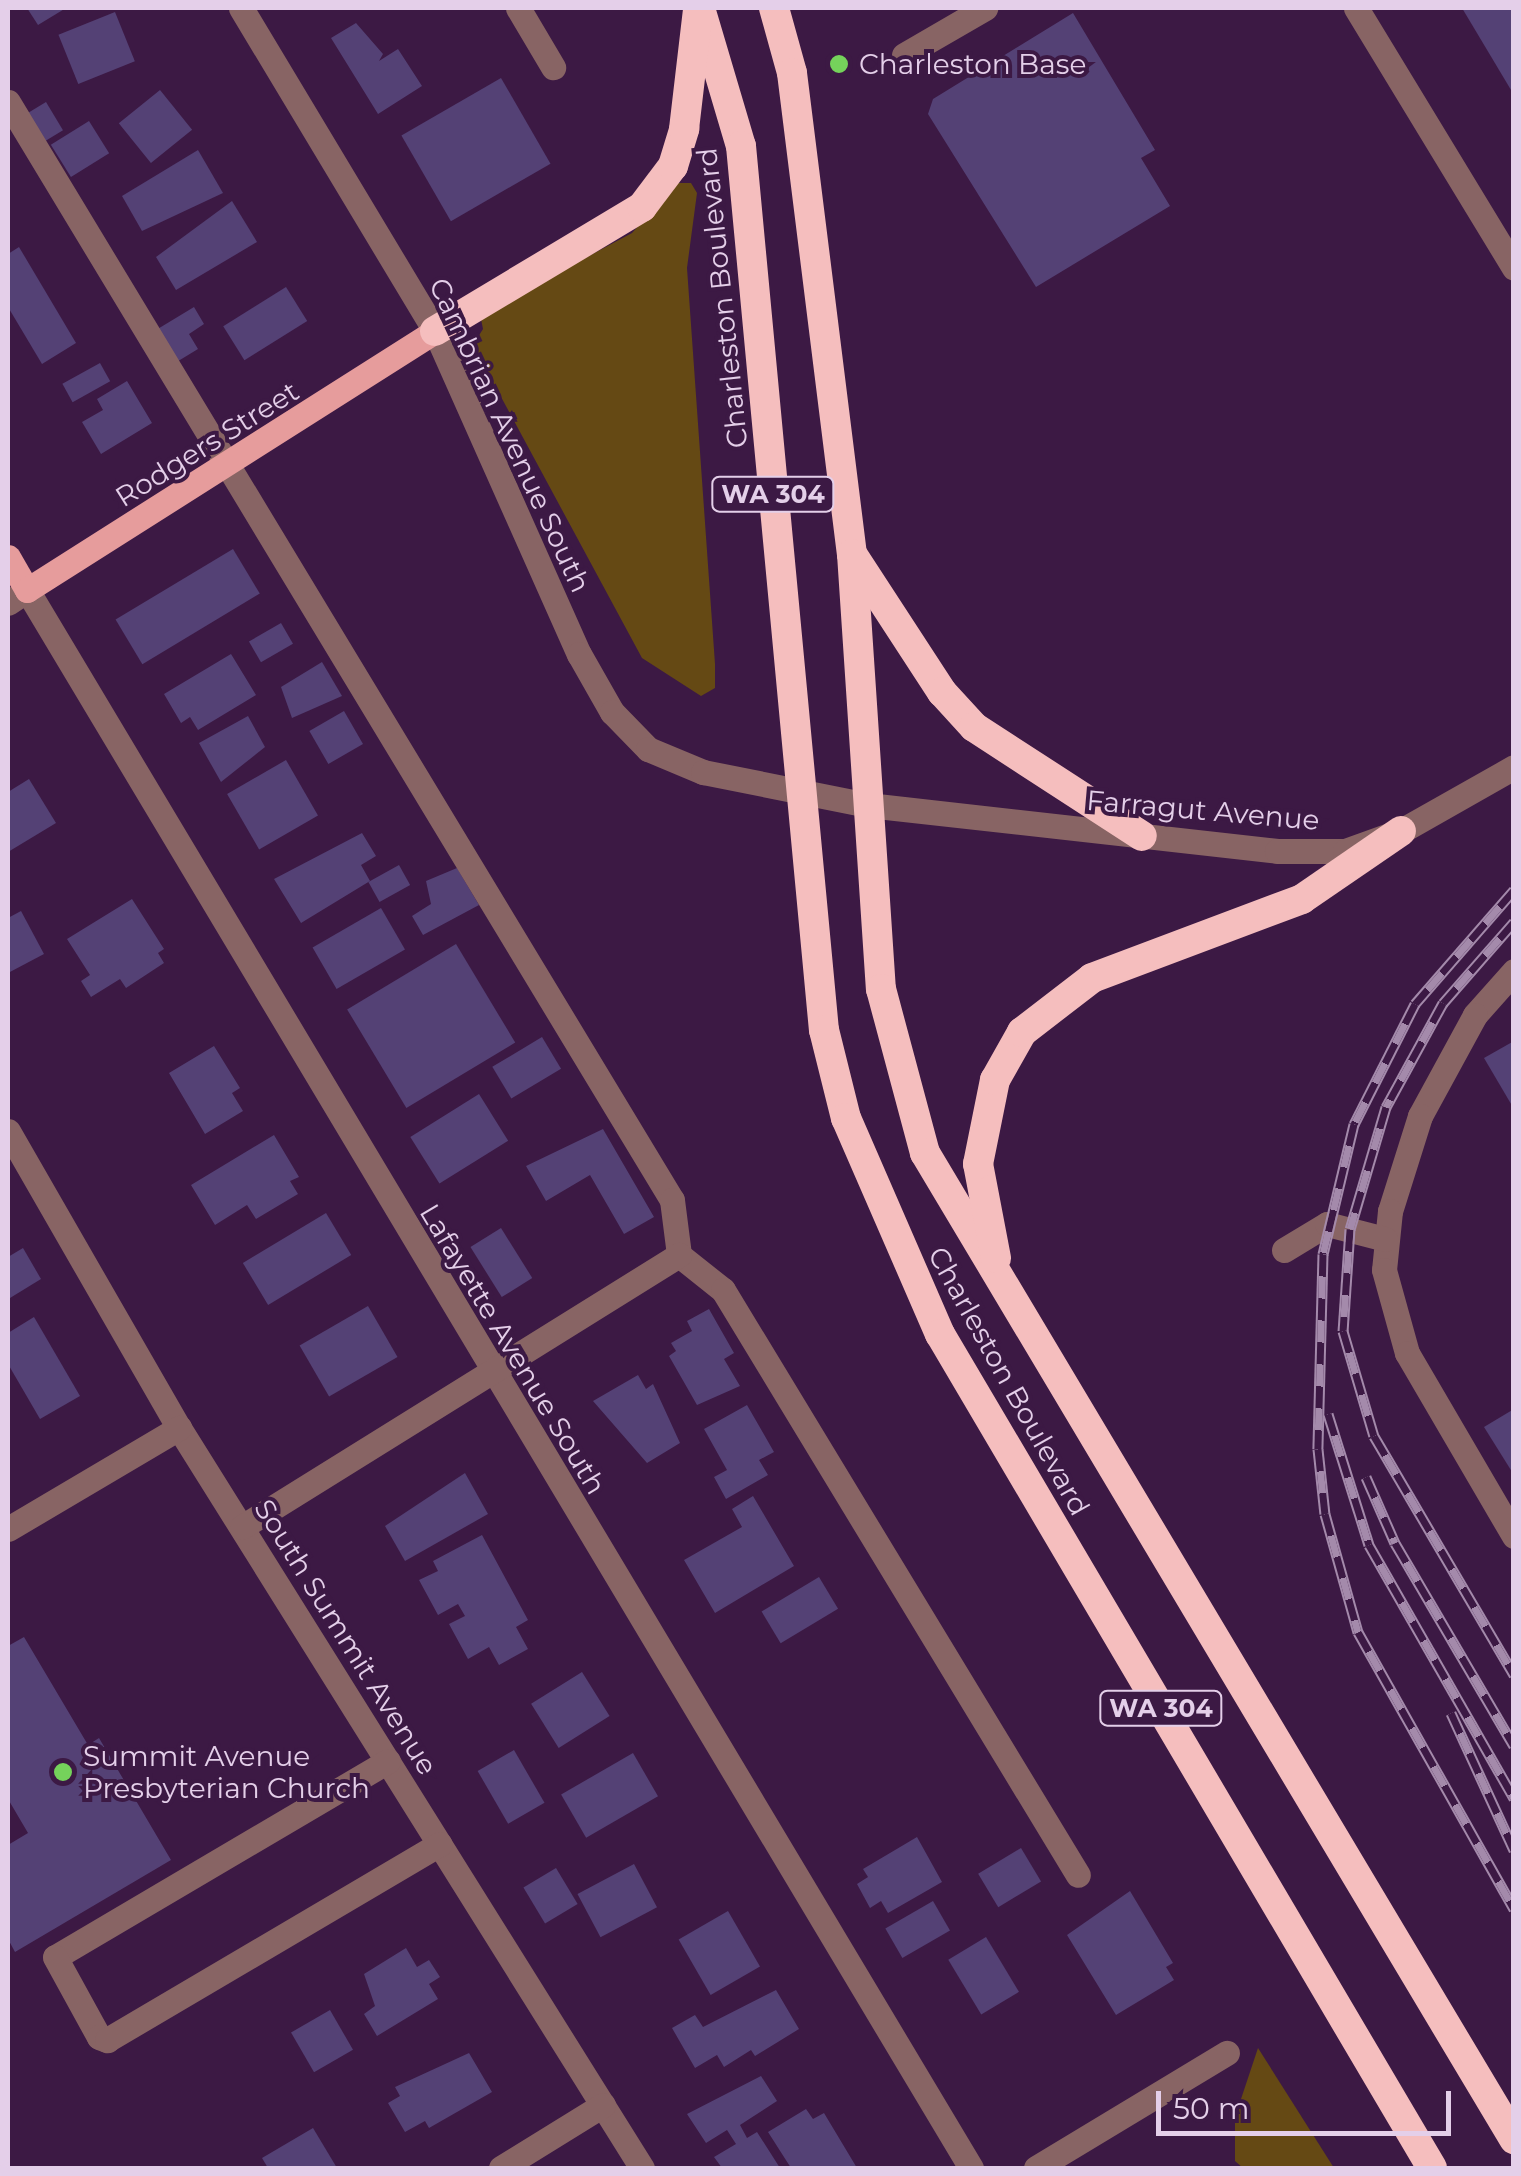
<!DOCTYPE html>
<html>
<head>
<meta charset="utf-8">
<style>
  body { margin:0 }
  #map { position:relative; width:1521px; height:2176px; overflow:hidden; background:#3c1944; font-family:Montserrat,sans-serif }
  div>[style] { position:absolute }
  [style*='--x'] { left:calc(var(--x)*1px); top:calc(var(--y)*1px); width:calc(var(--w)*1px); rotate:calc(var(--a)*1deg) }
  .green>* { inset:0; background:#654914 }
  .building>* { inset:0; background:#544175; transform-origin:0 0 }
  .minor>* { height:25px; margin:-12.5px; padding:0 12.5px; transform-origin:12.5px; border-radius:12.5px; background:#886464 }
  .major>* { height:25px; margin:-12.5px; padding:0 12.5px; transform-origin:12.5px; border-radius:12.5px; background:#e69c9c }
  .highway>* { height:30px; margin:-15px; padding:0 15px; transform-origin:15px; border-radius:15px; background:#f5bebe }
  .rail>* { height:11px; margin-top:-5.5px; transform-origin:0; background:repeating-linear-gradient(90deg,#3c1944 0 22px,#a48aab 0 44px); box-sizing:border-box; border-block:2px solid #a48aab }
  .dots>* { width:28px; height:28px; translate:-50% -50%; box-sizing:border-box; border:5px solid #3c1944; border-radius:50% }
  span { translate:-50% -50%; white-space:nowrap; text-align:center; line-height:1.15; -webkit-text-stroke:8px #3c1944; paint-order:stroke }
  .shield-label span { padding:2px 8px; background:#3c1944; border:2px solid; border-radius:8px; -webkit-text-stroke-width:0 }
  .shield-label { font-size:25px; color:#e4cfe9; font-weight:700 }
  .poi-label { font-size:28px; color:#e4cfe9 }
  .left { translate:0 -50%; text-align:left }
  .street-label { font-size:28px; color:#e4cfe9 }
  .frame { position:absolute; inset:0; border:10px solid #e4cfe9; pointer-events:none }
  .scale { position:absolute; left:1156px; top:2091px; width:295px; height:45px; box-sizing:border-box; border:5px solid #e4cfe9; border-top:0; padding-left:12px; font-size:30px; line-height:35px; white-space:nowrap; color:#e4cfe9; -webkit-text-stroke:8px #3c1944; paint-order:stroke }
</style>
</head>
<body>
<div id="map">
  <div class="green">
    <i style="clip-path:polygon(677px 183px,691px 183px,697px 193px,687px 268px,715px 664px,715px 688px,701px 696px,642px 658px,473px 345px,483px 329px,480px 314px,632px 233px)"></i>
    <i style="clip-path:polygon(1258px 2048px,1334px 2168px,1243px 2168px,1235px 2161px,1235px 2117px)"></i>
  </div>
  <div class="building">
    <i style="clip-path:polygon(27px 8px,66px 8px,38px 25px)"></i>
    <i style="clip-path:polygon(1462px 8px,1514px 8px,1514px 95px)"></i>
    <i style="left:115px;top:12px;width:53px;height:61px;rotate:68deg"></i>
    <i style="clip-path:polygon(1073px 13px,1155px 150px,1141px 158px,1170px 206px,1036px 287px,928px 114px,933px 99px)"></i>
    <i style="clip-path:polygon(356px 23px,383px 54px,379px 61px,398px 49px,422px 86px,378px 114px,331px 38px)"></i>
    <i style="left:501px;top:78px;width:99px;height:115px;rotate:60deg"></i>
    <i style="left:160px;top:90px;width:51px;height:53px;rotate:51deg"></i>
    <i style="left:46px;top:102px;width:33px;height:25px;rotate:59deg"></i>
    <i style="left:89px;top:121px;width:38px;height:45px;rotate:58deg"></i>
    <i style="clip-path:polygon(198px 150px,223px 193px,142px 231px,122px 196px)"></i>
    <i style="clip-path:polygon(232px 201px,257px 242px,176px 290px,156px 257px)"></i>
    <i style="clip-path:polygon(19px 247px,76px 343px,42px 364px,8px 307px,8px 254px)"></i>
    <i style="left:286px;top:287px;width:40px;height:74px;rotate:58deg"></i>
    <i style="clip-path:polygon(194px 307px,204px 324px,189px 334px,198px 349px,175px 363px,156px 330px)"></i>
    <i style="left:100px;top:363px;width:21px;height:43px;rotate:61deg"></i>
    <i style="clip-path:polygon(127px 381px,152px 423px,101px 454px,82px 422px,103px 410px,97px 399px)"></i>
    <i style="left:233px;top:549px;width:52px;height:137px;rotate:59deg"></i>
    <i style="left:281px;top:623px;width:24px;height:37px;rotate:60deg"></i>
    <i style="clip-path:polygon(231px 654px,256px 695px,198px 730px,190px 717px,181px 723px,164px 694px)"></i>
    <i style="clip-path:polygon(322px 662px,342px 696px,292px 718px,281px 687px)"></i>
    <i style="left:344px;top:711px;width:38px;height:40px;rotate:60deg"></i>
    <i style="clip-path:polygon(248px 716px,265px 747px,221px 782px,199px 743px)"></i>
    <i style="left:286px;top:760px;width:64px;height:68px;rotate:60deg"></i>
    <i style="clip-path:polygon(29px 779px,56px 823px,8px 852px,8px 792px)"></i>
    <i style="clip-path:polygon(362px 833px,376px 856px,361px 865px,370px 881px,301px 923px,274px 879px)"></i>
    <i style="left:399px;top:865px;width:23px;height:35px;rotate:61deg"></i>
    <i style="clip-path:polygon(457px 868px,479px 905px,423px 935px,412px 916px,431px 904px,426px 881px)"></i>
    <i style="clip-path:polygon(132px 899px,164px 949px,158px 953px,164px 963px,126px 988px,120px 979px,91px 997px,81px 981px,90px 975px,67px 939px)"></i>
    <i style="left:381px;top:908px;width:48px;height:79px;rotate:60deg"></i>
    <i style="clip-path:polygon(21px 911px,44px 954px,8px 973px,8px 918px)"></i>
    <i style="left:456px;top:944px;width:115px;height:127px;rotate:59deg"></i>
    <i style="left:542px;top:1037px;width:37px;height:58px;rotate:59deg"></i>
    <i style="clip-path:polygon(1514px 1041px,1514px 1109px,1484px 1058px)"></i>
    <i style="clip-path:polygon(214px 1046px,240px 1088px,232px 1093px,243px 1111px,205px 1134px,169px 1073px)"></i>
    <i style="left:479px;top:1094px;width:55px;height:81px;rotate:58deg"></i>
    <i style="clip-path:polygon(603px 1129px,654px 1217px,624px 1234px,590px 1175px,546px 1201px,526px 1166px)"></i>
    <i style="clip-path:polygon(274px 1135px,299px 1177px,290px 1181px,298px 1194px,256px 1219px,247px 1205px,215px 1225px,191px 1185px)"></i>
    <i style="left:326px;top:1213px;width:49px;height:97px;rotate:59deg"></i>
    <i style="left:501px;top:1228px;width:59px;height:36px;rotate:58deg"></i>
    <i style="clip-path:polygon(23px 1248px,41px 1279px,10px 1298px,8px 1257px)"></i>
    <i style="left:368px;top:1306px;width:59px;height:79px;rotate:60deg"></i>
    <i style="clip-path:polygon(709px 1309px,734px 1353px,724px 1359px,740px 1386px,697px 1405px,669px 1356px,676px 1351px,671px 1343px,692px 1331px,687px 1321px)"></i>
    <i style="clip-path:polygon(34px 1317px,80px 1396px,40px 1419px,8px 1364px,8px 1333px)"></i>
    <i style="clip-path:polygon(638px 1375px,646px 1389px,653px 1384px,680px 1443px,647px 1463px,593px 1401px)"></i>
    <i style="clip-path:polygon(747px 1405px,774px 1452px,759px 1460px,768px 1475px,726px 1499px,714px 1477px,727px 1470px,704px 1429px)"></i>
    <i style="clip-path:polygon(1514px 1409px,1514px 1475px,1484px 1427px)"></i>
    <i style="clip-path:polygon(465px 1473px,488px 1514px,405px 1561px,385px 1526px)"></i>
    <i style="clip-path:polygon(753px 1496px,794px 1566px,715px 1613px,684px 1560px,742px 1527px,732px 1509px)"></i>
    <i style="clip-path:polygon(482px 1535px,528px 1620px,516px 1627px,528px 1649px,499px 1665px,489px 1647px,468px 1659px,449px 1624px,465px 1616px,458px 1604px,438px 1615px,419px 1580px,438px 1571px,433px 1561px)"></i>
    <i style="left:819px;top:1577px;width:37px;height:67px;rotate:59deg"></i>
    <i style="clip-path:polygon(24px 1637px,88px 1745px,99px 1738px,171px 1860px,15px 1952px,8px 1939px,8px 1845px,28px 1833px,8px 1799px,8px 1646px)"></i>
    <i style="left:582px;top:1672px;width:52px;height:60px;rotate:58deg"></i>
    <i style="left:514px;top:1750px;width:61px;height:42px;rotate:60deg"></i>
    <i style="left:633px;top:1753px;width:50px;height:83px;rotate:60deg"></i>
    <i style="clip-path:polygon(917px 1837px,942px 1882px,888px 1913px,881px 1901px,870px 1908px,857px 1884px,868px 1877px,863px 1869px)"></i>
    <i style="left:1021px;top:1848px;width:39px;height:50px;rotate:59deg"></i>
    <i style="left:634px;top:1864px;width:49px;height:64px;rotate:62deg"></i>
    <i style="left:556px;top:1868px;width:42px;height:38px;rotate:59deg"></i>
    <i style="clip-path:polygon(1130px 1891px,1173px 1963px,1166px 1967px,1174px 1980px,1116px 2015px,1067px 1935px)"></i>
    <i style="left:933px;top:1901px;width:34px;height:55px;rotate:60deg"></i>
    <i style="left:728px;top:1911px;width:64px;height:57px;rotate:60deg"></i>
    <i style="left:986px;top:1937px;width:64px;height:44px;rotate:59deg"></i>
    <i style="clip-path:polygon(406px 1948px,417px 1967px,429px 1960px,440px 1977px,429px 1984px,438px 1999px,377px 2036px,364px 2014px,375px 2006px,364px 1974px)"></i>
    <i style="clip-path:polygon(776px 1990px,799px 2029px,755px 2056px,751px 2050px,724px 2067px,717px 2055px,695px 2068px,672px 2028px,695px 2015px,703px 2027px)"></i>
    <i style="left:330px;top:2010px;width:46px;height:45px;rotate:60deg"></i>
    <i style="clip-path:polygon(469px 2053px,492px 2092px,429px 2128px,425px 2121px,405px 2132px,388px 2103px,400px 2096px,395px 2087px)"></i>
    <i style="clip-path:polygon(761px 2076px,777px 2101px,740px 2125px,747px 2138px,757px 2132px,780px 2168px,722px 2168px,714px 2157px,736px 2144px,727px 2130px,706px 2143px,687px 2114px)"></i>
    <i style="clip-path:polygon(806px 2109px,813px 2119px,824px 2113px,857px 2168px,791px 2168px,768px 2132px)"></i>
    <i style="clip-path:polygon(313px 2128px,337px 2168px,268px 2168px,262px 2158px)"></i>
  </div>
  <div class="minor">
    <i style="--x:241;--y:8;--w:377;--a:59"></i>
    <i style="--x:435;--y:331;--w:354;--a:66"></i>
    <i style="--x:579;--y:654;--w:67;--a:60.4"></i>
    <i style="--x:612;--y:712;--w:52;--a:45.8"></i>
    <i style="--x:648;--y:749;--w:60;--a:22.7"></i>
    <i style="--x:703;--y:772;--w:168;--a:11.3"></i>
    <i style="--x:868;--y:805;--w:412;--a:6.4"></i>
    <i style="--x:1277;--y:851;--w:68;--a:0"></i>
    <i style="--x:1345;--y:851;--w:59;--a:-19.7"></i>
    <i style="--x:1401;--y:831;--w:130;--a:-29.5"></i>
    <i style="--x:518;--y:8;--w:69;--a:59.3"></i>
    <i style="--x:1356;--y:8;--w:304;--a:58.7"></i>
    <i style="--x:904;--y:55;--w:94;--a:-30.1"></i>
    <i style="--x:8;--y:102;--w:1283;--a:58.84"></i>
    <i style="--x:672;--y:1200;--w:55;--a:82.7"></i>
    <i style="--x:679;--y:1255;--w:56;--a:38.5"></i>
    <i style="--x:723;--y:1290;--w:684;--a:58.75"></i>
    <i style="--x:8;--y:603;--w:23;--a:-34"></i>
    <i style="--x:27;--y:590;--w:1839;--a:59.11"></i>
    <i style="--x:1514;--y:971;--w:59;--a:131.6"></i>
    <i style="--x:1475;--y:1015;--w:115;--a:118.6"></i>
    <i style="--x:1420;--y:1116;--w:100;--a:107.5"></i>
    <i style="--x:1390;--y:1211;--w:59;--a:95.8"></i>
    <i style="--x:1384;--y:1270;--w:86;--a:74.5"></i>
    <i style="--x:1407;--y:1353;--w:212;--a:59.7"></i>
    <i style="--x:8;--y:1131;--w:343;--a:60.1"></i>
    <i style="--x:179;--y:1428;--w:873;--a:57.97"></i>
    <i style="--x:1284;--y:1250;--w:50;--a:-31.2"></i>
    <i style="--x:1327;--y:1224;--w:60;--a:14.5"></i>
    <i style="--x:242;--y:1527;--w:515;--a:-31.9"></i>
    <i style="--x:8;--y:1529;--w:199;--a:-30.6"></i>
    <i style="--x:388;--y:1761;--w:386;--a:149.5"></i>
    <i style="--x:55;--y:1957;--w:91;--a:61.2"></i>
    <i style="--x:99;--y:2037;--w:9;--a:21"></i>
    <i style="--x:107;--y:2040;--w:386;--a:-30.5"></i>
    <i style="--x:501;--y:2168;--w:120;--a:-31.7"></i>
    <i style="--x:1036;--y:2168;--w:223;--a:-31.1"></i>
  </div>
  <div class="major">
    <i style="--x:8;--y:557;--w:38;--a:60"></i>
    <i style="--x:27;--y:590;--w:483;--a:-32.4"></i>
  </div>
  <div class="highway">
    <i style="--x:700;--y:8;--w:144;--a:73.5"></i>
    <i style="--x:741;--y:146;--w:888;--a:84.64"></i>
    <i style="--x:824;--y:1030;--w:91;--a:76"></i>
    <i style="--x:846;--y:1118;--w:236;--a:66.5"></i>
    <i style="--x:940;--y:1334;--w:968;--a:59.46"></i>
    <i style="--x:774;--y:8;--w:67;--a:74.5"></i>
    <i style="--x:792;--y:73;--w:485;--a:82.9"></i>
    <i style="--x:852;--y:554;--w:436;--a:86.2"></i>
    <i style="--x:881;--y:989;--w:170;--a:75"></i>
    <i style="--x:925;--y:1153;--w:1149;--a:59.15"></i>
    <i style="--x:435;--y:331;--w:241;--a:-30.9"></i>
    <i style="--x:642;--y:207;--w:51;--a:-52.9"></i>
    <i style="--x:673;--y:166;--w:39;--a:-73"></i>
    <i style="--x:684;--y:129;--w:120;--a:-83.3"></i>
    <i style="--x:852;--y:554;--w:165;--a:56.9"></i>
    <i style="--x:942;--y:692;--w:47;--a:47.6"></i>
    <i style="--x:974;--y:727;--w:200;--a:33"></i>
    <i style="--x:996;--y:1258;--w:96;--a:-100.8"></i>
    <i style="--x:978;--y:1164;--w:86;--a:-78.6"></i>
    <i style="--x:995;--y:1080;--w:55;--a:-60.6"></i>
    <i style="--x:1022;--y:1032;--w:88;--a:-37.6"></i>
    <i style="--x:1092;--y:978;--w:224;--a:-20.6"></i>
    <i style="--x:1302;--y:899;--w:120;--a:-34.5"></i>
  </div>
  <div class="rail">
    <i style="--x:1514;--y:890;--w:151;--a:131"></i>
    <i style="--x:1415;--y:1004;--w:135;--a:116.9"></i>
    <i style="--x:1354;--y:1124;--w:134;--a:103.4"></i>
    <i style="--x:1323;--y:1254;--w:195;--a:91.5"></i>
    <i style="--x:1318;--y:1449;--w:65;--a:83.9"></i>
    <i style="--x:1325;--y:1514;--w:123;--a:74.4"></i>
    <i style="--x:1358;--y:1632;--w:318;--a:60.6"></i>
    <i style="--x:1514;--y:922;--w:108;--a:131.2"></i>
    <i style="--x:1443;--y:1003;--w:119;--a:118.7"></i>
    <i style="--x:1386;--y:1107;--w:127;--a:106.4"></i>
    <i style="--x:1350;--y:1229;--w:102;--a:93.9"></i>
    <i style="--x:1343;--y:1331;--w:109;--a:73.6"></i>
    <i style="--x:1374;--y:1436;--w:277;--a:59.6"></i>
    <i style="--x:1328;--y:1414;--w:137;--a:72.6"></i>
    <i style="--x:1369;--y:1545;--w:292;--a:60.2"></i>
    <i style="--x:1366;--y:1477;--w:72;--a:66.3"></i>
    <i style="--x:1395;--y:1543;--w:235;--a:59.6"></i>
    <i style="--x:1451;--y:1713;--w:151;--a:65.3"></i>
  </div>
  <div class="dots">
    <i style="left:839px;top:64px;background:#75d25b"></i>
    <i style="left:63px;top:1772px;background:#75d25b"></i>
  </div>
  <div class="shield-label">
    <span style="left:773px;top:494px">WA 304</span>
    <span style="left:1161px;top:1708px">WA 304</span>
  </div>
  <div class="poi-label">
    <span class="left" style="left:859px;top:64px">Charleston Base</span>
    <span class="left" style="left:83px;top:1772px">Summit Avenue<br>Presbyterian Church</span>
  </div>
  <div class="street-label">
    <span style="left:722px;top:298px;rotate:-96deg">Charleston Boulevard</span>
    <span style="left:510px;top:435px;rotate:65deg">Cambrian Avenue South</span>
    <span style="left:207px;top:444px;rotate:-32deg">Rodgers Street</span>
    <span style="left:1203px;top:810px;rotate:5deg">Farragut Avenue</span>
    <span style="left:513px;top:1349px;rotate:59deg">Lafayette Avenue South</span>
    <span style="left:1009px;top:1381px;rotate:61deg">Charleston Boulevard</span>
    <span style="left:346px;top:1637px;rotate:58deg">South Summit Avenue</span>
  </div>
  <div class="frame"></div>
  <div class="scale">50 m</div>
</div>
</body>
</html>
